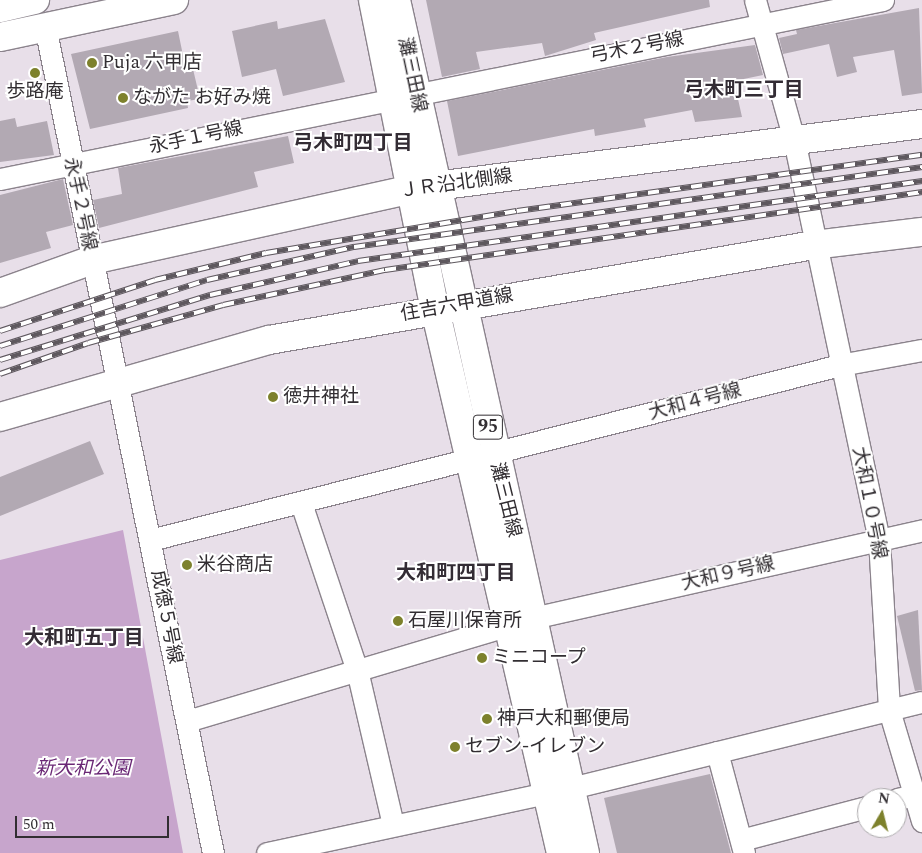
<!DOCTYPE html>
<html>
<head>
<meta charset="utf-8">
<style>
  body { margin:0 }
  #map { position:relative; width:922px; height:853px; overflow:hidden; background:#e8dfe9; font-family:Spectral,"Noto Sans JP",serif }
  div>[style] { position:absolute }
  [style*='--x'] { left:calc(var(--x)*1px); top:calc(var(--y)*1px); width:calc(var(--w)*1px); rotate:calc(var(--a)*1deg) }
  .green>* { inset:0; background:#c7a5cc }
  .building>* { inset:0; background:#b2a9b3 }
  .roads { filter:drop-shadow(1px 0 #8b838c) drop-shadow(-1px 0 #8b838c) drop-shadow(0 1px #8b838c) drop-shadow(0 -1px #8b838c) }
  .street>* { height:21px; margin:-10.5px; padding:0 10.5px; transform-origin:10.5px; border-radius:10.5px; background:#fff }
  .secondary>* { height:28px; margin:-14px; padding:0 14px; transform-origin:14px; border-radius:14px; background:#fff }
  .primary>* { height:28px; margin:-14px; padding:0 14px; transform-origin:14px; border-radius:14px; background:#fff }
  .rail>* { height:5.5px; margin-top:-2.75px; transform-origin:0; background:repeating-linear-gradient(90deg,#fff 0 11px,#5e585e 0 22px); box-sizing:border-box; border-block:1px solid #5e585e }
  .dots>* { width:14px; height:14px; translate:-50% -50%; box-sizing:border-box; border:2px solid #fff; border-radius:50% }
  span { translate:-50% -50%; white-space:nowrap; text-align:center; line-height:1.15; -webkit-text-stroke:4px #fff; paint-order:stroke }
  .shield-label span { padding:1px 4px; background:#fff; border:1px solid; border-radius:4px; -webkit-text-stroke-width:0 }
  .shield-label { font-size:18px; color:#322e32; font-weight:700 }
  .street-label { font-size:19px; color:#322e32 }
  .poi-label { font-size:19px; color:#322e32 }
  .left { translate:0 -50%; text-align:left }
  .park-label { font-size:19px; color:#6a2775; font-style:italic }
  .neighbourhood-label { font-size:20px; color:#332c34; font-weight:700 }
  .north { position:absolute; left:857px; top:788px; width:50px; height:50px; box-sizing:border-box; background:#fff; border:1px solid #adabad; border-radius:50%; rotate:8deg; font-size:14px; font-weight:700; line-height:20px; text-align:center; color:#322e32 }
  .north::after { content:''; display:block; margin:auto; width:18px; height:22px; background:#7d812c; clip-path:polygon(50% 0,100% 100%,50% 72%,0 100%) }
  .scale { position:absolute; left:15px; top:816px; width:154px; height:22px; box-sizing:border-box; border:2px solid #322e32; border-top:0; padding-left:6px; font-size:15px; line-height:18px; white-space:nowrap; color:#322e32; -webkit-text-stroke:4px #fff; paint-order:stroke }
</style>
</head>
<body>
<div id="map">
  <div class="green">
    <i style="clip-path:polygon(123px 530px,183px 853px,0 853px,0 560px)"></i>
  </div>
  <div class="building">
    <i style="clip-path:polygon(426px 0,709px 0,710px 7px,594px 33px,596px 40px,545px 56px,542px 43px,476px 52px,480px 69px,442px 77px)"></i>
    <i style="clip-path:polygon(919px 8px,922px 93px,902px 96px,894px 50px,853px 57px,857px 72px,837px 77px,829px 44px,783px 54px,779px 38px,797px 34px,796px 30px)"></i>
    <i style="clip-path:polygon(325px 19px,345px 82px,283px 96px,276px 69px,242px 77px,232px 31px,277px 21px,278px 29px)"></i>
    <i style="clip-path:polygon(178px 31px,186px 70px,193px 69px,200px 99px,187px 101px,188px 108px,90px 129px,71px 54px)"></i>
    <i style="clip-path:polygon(755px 45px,763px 75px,734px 81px,742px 117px,695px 122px,692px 110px,644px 119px,646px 127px,595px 136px,594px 129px,458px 156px,447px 101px,667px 57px)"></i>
    <i style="clip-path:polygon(15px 118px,17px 127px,47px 121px,54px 155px,0 162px,0 121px)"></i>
    <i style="clip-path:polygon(288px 136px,294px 163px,254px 172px,258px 187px,99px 228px,93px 200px,122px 194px,118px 168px)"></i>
    <i style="clip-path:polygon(63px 179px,73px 225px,46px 232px,51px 248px,0 263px,0 195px)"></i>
    <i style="clip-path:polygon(90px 441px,104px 474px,0 516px,0 477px)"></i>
    <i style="clip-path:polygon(918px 610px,922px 690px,915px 691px,897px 616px)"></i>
    <i style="clip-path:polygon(710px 774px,731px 853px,617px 853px,604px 798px)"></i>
  </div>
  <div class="roads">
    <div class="street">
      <i style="--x:755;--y:0;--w:145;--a:74.4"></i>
      <i style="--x:794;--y:140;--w:409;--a:78"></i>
      <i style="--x:879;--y:540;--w:170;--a:86.6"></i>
      <i style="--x:889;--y:710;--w:116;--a:73.4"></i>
      <i style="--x:45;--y:26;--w:844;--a:78.52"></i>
      <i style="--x:0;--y:179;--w:901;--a:-11.46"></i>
      <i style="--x:301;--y:503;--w:176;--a:71.5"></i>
      <i style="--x:357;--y:670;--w:159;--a:76.9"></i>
      <i style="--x:150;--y:540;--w:712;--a:-14.23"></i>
      <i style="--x:840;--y:365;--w:83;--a:-10.4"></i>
      <i style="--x:187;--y:721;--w:361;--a:-16.6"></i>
      <i style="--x:533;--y:618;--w:399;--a:-12.7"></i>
      <i style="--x:717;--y:752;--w:105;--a:75"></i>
      <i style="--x:897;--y:799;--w:17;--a:-13"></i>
      <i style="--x:741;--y:840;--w:130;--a:-14.7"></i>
      <i style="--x:267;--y:853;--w:311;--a:-12.1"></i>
      <i style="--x:571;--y:788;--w:361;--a:-13.8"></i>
    </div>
    <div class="secondary">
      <i style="--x:0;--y:293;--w:98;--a:-19.7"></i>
      <i style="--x:92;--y:260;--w:328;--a:-12.5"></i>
      <i style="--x:412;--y:189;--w:514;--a:-7.26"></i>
      <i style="--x:0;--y:417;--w:280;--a:-16"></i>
      <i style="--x:269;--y:340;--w:553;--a:-9.89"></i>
      <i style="--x:814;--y:245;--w:109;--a:-6.9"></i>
    </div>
    <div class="primary">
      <i style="--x:373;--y:0;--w:315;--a:78.7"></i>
      <i style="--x:435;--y:309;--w:558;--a:76.96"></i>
      <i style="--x:396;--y:0;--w:874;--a:77.51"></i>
      <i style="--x:0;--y:8;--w:36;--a:-13"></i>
      <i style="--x:0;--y:37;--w:178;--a:-12"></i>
    </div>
  </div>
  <div class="rail">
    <i style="--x:0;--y:331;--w:163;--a:-18.2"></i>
    <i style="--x:155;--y:280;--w:114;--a:-13.7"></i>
    <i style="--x:266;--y:253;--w:254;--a:-9.5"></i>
    <i style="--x:517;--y:211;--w:409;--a:-7.9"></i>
    <i style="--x:0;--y:346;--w:217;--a:-17.7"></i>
    <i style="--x:207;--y:280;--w:151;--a:-12.7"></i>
    <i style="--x:354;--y:247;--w:574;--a:-8.02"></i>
    <i style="--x:0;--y:360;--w:220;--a:-17.2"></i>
    <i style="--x:210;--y:295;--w:152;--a:-12.9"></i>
    <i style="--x:358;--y:261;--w:570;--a:-8.07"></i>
    <i style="--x:0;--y:374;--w:93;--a:-19.4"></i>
    <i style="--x:88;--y:343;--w:140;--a:-15.7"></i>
    <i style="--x:223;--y:305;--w:166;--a:-12.2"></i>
    <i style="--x:385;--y:270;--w:543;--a:-8.26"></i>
  </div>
  <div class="dots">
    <i style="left:92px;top:63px;background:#7d812c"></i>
    <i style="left:35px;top:73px;background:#7d812c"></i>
    <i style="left:123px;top:98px;background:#7d812c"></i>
    <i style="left:273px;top:397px;background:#7d812c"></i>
    <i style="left:187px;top:565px;background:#7d812c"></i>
    <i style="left:398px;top:621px;background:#7d812c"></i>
    <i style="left:482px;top:658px;background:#7d812c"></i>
    <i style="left:487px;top:719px;background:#7d812c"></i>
    <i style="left:455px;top:747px;background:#7d812c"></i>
  </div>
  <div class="shield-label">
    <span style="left:488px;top:427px">95</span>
  </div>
  <div class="street-label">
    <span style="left:637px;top:48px;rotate:-11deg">弓木２号線</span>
    <span style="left:412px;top:75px;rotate:78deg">灘三田線</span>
    <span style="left:196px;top:138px;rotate:-12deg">永手１号線</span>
    <span style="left:456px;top:184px;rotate:-8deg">ＪＲ沿北側線</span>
    <span style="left:80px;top:204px;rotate:78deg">永手２号線</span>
    <span style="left:457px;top:305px;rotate:-10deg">住吉六甲道線</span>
    <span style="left:695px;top:402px;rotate:-15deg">大和４号線</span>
    <span style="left:505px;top:500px;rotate:76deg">灘三田線</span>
    <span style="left:869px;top:503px;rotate:79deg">大和１０号線</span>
    <span style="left:728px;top:574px;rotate:-13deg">大和９号線</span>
    <span style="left:166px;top:617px;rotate:79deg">成徳５号線</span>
  </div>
  <div class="poi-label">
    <span class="left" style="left:102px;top:63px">Puja 六甲店</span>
    <span style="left:35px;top:92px">歩路庵</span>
    <span class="left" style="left:133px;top:98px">ながた お好み焼</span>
    <span class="left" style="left:283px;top:397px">徳井神社</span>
    <span class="left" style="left:197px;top:565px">米谷商店</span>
    <span class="left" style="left:408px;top:621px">石屋川保育所</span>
    <span class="left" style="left:492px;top:658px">ミニコープ</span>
    <span class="left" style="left:497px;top:719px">神戸大和郵便局</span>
    <span class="left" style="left:465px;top:747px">セブン-イレブン</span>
  </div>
  <div class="park-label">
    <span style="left:83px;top:769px">新大和公園</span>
  </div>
  <div class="neighbourhood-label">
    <span style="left:744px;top:90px">弓木町三丁目</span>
    <span style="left:353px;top:143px">弓木町四丁目</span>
    <span style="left:456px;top:573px">大和町四丁目</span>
    <span style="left:84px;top:638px">大和町五丁目</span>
  </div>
  <div class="north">N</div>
  <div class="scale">50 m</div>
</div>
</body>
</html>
